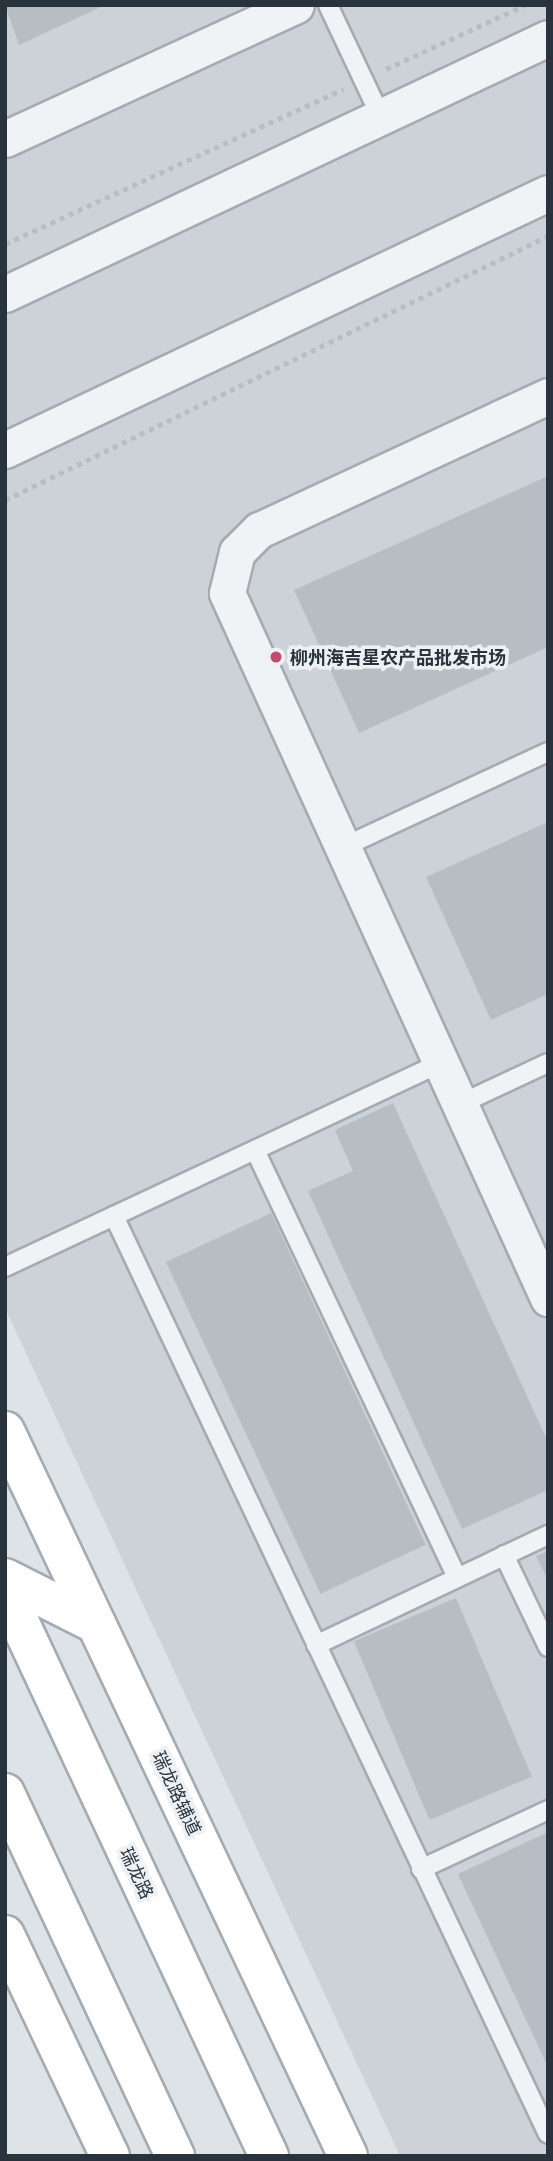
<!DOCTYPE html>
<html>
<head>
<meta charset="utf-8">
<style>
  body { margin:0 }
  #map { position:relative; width:553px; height:2161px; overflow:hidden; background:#dee3e7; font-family:Manrope,"Noto Sans SC",sans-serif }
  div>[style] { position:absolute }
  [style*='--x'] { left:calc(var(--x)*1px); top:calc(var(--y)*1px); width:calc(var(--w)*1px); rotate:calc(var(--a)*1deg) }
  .built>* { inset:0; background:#ccd2d8 }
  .building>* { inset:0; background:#b6bdc3; transform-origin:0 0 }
  .path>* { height:4.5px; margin-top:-2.25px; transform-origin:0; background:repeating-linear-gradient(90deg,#b8bdc1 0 5px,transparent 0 10px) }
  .roads { filter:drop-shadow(2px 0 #a4abb1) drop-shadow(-2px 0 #a4abb1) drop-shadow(0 2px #a4abb1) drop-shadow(0 -2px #a4abb1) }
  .lane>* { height:18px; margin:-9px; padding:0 9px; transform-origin:9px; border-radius:9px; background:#f0f3f5 }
  .street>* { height:35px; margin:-17.5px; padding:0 17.5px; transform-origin:17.5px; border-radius:17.5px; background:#f0f3f5 }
  .secondary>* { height:38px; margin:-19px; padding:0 19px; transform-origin:19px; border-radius:19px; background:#fff }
  .highway>* { height:38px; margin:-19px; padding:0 19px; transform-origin:19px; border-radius:19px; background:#fff }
  .dots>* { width:19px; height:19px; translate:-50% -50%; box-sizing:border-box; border:4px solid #edf1f4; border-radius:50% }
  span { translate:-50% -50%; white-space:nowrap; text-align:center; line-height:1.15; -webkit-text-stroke:7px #edf1f4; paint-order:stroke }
  .poi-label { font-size:18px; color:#28333d; font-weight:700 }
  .left { translate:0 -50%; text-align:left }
  .street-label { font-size:18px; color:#28333d }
  .frame { position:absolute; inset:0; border:7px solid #28333d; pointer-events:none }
</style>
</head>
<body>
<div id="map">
  <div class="built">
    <i style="clip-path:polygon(5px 5px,548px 5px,548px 2156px,400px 2156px,5px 1308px)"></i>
  </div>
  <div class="building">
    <i style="clip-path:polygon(5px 5px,105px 5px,19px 45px)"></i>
    <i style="clip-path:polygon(548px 476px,548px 647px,359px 733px,294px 590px)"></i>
    <i style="clip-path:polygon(548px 822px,548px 994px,491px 1020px,426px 877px)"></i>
    <i style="clip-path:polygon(393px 1103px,548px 1442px,548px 1490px,462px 1529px,308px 1191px,353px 1171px,335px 1130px)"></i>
    <i style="left:271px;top:1213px;width:366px;height:116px;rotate:65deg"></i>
    <i style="clip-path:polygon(548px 1551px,548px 1580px,536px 1556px)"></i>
    <i style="left:456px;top:1598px;width:194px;height:111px;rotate:67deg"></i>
    <i style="clip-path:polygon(548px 1832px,548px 2067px,458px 1874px)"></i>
  </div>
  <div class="path">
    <i style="--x:386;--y:69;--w:153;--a:-24.7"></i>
    <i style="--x:5;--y:244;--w:372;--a:-24.6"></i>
    <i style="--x:5;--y:500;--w:604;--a:-25.93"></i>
  </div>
  <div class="roads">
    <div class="lane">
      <i style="--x:328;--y:5;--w:124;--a:64.7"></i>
      <i style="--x:343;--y:847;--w:226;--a:-24.9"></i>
      <i style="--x:460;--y:1104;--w:97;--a:-25"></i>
      <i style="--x:255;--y:1150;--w:473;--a:64.7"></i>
      <i style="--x:114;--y:1216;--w:1015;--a:64.7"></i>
      <i style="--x:5;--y:1267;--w:481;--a:-25.1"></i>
      <i style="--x:504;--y:1555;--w:102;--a:64.4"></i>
      <i style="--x:316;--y:1645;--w:257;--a:-25.4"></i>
      <i style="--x:421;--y:1869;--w:140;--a:-24.9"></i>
    </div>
    <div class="street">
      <i style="--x:5;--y:139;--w:320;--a:-24.7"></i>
      <i style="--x:5;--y:294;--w:600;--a:-25.24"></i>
      <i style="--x:548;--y:396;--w:319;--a:155.1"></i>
      <i style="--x:259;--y:530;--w:31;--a:135"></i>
      <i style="--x:237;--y:552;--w:42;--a:103.7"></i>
      <i style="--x:227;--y:593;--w:775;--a:65.52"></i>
      <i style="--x:5;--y:450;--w:601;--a:-25.33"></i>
    </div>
    <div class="secondary">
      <i style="--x:5;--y:1431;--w:802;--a:64.68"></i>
      <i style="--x:5;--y:1935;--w:245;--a:64.6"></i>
    </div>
    <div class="highway">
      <i style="--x:5;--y:1578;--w:102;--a:26.8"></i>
      <i style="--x:5;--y:1591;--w:624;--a:64.96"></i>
      <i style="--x:5;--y:1793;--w:401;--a:64.9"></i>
    </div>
  </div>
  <div class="dots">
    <i style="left:276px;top:657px;background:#c64970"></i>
  </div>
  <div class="poi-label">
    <span class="left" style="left:290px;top:657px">柳州海吉星农产品批发市场</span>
  </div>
  <div class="street-label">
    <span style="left:177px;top:1793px;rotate:65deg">瑞龙路辅道</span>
    <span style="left:137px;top:1873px;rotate:65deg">瑞龙路</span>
  </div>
  <div class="frame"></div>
</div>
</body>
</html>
